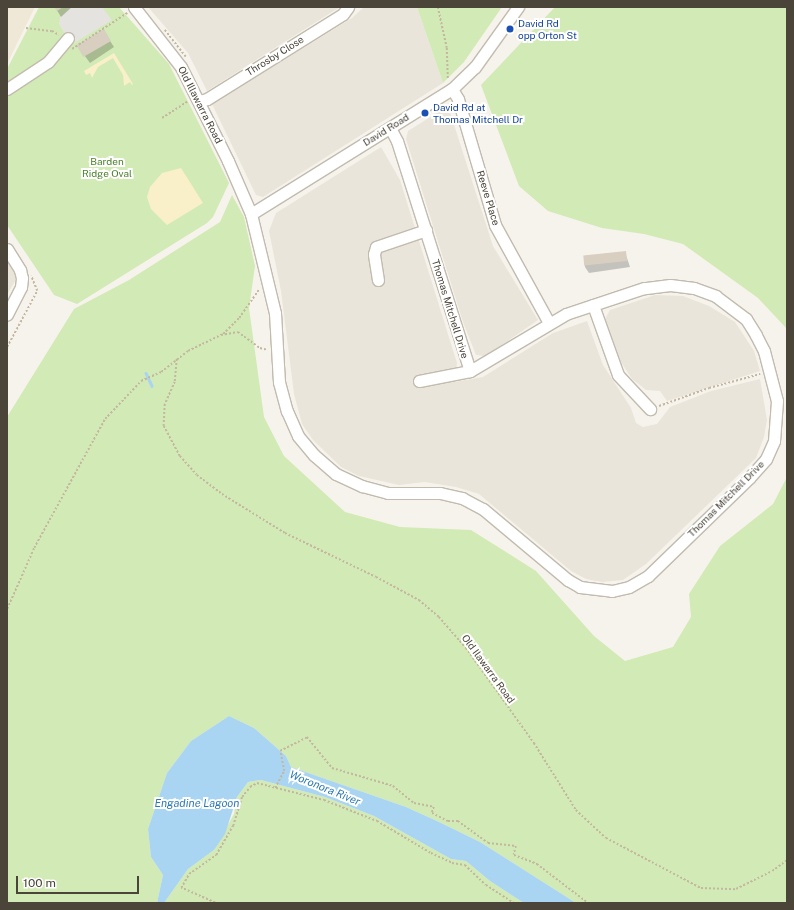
<!DOCTYPE html>
<html>
<head>
<meta charset="utf-8">
<style>
  body { margin:0 }
  #map { position:relative; width:794px; height:910px; overflow:hidden; background:#f6f3ec; font-family:"Public Sans",sans-serif }
  div>[style] { position:absolute }
  [style*='--x'] { left:calc(var(--x)*1px); top:calc(var(--y)*1px); width:calc(var(--w)*1px); rotate:calc(var(--a)*1deg) }
  .residential>* { inset:0; background:#eae5da }
  .education>* { inset:0; background:#efe8d6 }
  .green>* { inset:0; background:#d2eab5 }
  .sand>* { inset:0; background:#f9efc9 }
  .parking>* { inset:0; background:#e5e3e0 }
  .water>* { inset:0; background:#a9d4f2 }
  .shadow>* { inset:0; background:#0003 }
  .stream>* { height:2.5px; margin:-1.25px; padding:0 1.25px; transform-origin:1.25px; border-radius:1.25px; background:#a9d4f2 }
  .building>* { inset:0; background:#d8cfc1; transform-origin:0 0 }
  .path>* { height:1.5px; margin-top:-0.75px; transform-origin:0; background:repeating-linear-gradient(90deg,#c4b79f 0 2px,transparent 0 4px) }
  .roads { filter:drop-shadow(1px 0 #c2bbae) drop-shadow(-1px 0 #c2bbae) drop-shadow(0 1px #c2bbae) drop-shadow(0 -1px #c2bbae) }
  .minor>* { height:11px; margin:-5.5px; padding:0 5.5px; transform-origin:5.5px; border-radius:5.5px; background:#fff }
  .dots>* { width:11px; height:11px; translate:-50% -50%; box-sizing:border-box; border:2px solid #fff; border-radius:50% }
  span { translate:-50% -50%; white-space:nowrap; text-align:center; line-height:1.15; -webkit-text-stroke:4px #fff; paint-order:stroke }
  .transit-label { font-size:10px; color:#164399 }
  .left { translate:0 -50%; text-align:left }
  .street-label { font-size:10px; color:#4b4439 }
  .park-label { font-size:10px; color:#4a7f2a }
  .water-label { font-size:11px; color:#2e7ab2; font-style:italic }
  .frame { position:absolute; inset:0; border:8px solid #4b4439; pointer-events:none }
  .scale { position:absolute; left:16px; top:876px; width:123px; height:18px; box-sizing:border-box; border:2px solid #4b4439; border-top:0; padding-left:5px; font-size:12px; line-height:14px; white-space:nowrap; color:#4b4439; -webkit-text-stroke:3px #fff; paint-order:stroke }
</style>
</head>
<body>
<div id="map">
  <div class="residential">
    <i style="clip-path:polygon(148px 7px,340px 7px,207px 91px,188px 53px)"></i>
    <i style="clip-path:polygon(364px 7px,417px 7px,443px 83px,263px 197px,256px 195px,212px 104px,352px 18px)"></i>
    <i style="clip-path:polygon(448px 106px,493px 246px,538px 320px,486px 356px,476px 355px,463px 322px,406px 139px,408px 131px)"></i>
    <i style="clip-path:polygon(381px 147px,400px 180px,457px 363px,454px 382px,483px 377px,553px 333px,587px 321px,603px 365px,631px 408px,636px 423px,643px 427px,657px 424px,670px 407px,711px 391px,760px 379px,767px 420px,764px 437px,756px 458px,646px 564px,623px 580px,602px 582px,586px 579px,571px 571px,479px 494px,456px 487px,425px 482px,399px 485px,359px 476px,341px 467px,313px 440px,302px 424px,294px 394px,281px 291px,269px 231px,276px 213px)"></i>
    <i style="clip-path:polygon(7px 262px,15px 274px,15px 281px,7px 295px)"></i>
    <i style="clip-path:polygon(655px 295px,683px 296px,709px 306px,735px 322px,754px 351px,760px 371px,667px 401px,660px 391px,646px 390px,632px 379px,621px 362px,605px 319px,610px 310px)"></i>
  </div>
  <div class="education">
    <i style="clip-path:polygon(7px 7px,35px 7px,7px 64px)"></i>
  </div>
  <div class="green">
    <i style="clip-path:polygon(39px 7px,119px 7px,169px 64px,229px 183px,213px 217px,207px 223px,77px 304px,54px 295px,7px 225px,7px 69px)"></i>
    <i style="clip-path:polygon(417px 7px,502px 7px,464px 62px,443px 83px)"></i>
    <i style="clip-path:polygon(555px 7px,787px 7px,787px 329px,758px 298px,683px 244px,644px 234px,602px 228px,548px 211px,519px 186px,481px 85px)"></i>
    <i style="clip-path:polygon(232px 195px,244px 217px,255px 266px,249px 308px,264px 417px,284px 456px,345px 512px,400px 527px,471px 530px,536px 571px,594px 636px,625px 661px,673px 647px,691px 617px,689px 594px,720px 546px,773px 504px,787px 477px,787px 903px,576px 903px,480px 842px,437px 821px,406px 807px,291px 767px,286px 756px,254px 728px,229px 716px,191px 741px,167px 773px,148px 829px,151px 857px,163px 875px,157px 903px,7px 903px,7px 417px,74px 309px,129px 280px,220px 222px)"></i>
    <i style="clip-path:polygon(261px 780px,325px 797px,374px 816px,451px 859px,466px 861px,490px 881px,524px 903px,164px 903px,188px 869px,214px 850px,234px 814px,237px 797px,248px 782px)"></i>
  </div>
  <div class="sand">
    <i style="clip-path:polygon(114px 53px,133px 84px,132px 85px,130px 82px,124px 86px,123px 75px,113px 58px,98px 67px,92px 78px,90px 73px,86px 75px,84px 71px)"></i>
    <i style="clip-path:polygon(181px 168px,203px 203px,167px 225px,151px 209px,147px 197px,150px 187px,162px 173px)"></i>
  </div>
  <div class="parking">
    <i style="clip-path:polygon(71px 7px,102px 7px,112px 20px,71px 45px,59px 24px,60px 17px)"></i>
  </div>
  <div class="water">
    <i style="clip-path:polygon(229px 716px,254px 728px,286px 756px,291px 767px,406px 807px,437px 821px,480px 842px,576px 903px,524px 903px,490px 881px,466px 861px,451px 859px,374px 816px,325px 797px,261px 780px,248px 782px,237px 797px,225px 834px,214px 850px,188px 869px,164px 903px,157px 903px,163px 875px,151px 857px,148px 829px,167px 773px,191px 741px)"></i>
  </div>
  <div class="shadow">
    <i style="clip-path:polygon(55px 7px,72px 7px,61px 17px)"></i>
    <i style="clip-path:polygon(103px 30px,114px 47px,90px 63px,82px 52px)"></i>
    <i style="clip-path:polygon(625px 252px,630px 267px,589px 273px,585px 267px,584px 258px)"></i>
  </div>
  <div class="stream">
    <i style="--x:146;--y:373;--w:14;--a:65"></i>
  </div>
  <div class="building">
    <i style="clip-path:polygon(54px 7px,63px 7px,57px 11px)"></i>
    <i style="left:104px;top:29px;width:14px;height:32px;rotate:60deg"></i>
    <i style="left:626px;top:251px;width:10px;height:43px;rotate:84deg"></i>
  </div>
  <div class="path">
    <i style="--x:438;--y:7;--w:42;--a:77.6"></i>
    <i style="--x:447;--y:48;--w:32;--a:88"></i>
    <i style="--x:26;--y:28;--w:26;--a:7"></i>
    <i style="--x:52;--y:31;--w:8;--a:30"></i>
    <i style="--x:165;--y:30;--w:34;--a:52"></i>
    <i style="--x:72;--y:49;--w:66;--a:-33.2"></i>
    <i style="--x:162;--y:118;--w:30;--a:-33"></i>
    <i style="--x:223;--y:334;--w:23;--a:-45"></i>
    <i style="--x:239;--y:318;--w:35;--a:-55"></i>
    <i style="--x:7;--y:347;--w:64;--a:-61.8"></i>
    <i style="--x:37;--y:291;--w:16;--a:-112"></i>
    <i style="--x:177;--y:359;--w:23;--a:95"></i>
    <i style="--x:175;--y:382;--w:24;--a:114"></i>
    <i style="--x:165;--y:404;--w:22;--a:93"></i>
    <i style="--x:164;--y:426;--w:34;--a:62"></i>
    <i style="--x:180;--y:456;--w:25;--a:48"></i>
    <i style="--x:197;--y:475;--w:31;--a:37"></i>
    <i style="--x:222;--y:494;--w:74;--a:31.8"></i>
    <i style="--x:285;--y:533;--w:101;--a:25.8"></i>
    <i style="--x:376;--y:577;--w:49;--a:28.1"></i>
    <i style="--x:419;--y:600;--w:26;--a:40"></i>
    <i style="--x:439;--y:617;--w:41;--a:48.9"></i>
    <i style="--x:466;--y:648;--w:117;--a:54.4"></i>
    <i style="--x:534;--y:743;--w:79;--a:57.9"></i>
    <i style="--x:576;--y:810;--w:41;--a:43"></i>
    <i style="--x:606;--y:838;--w:107;--a:27.8"></i>
    <i style="--x:701;--y:888;--w:35;--a:2"></i>
    <i style="--x:736;--y:889;--w:40;--a:-26.6"></i>
    <i style="--x:772;--y:871;--w:19;--a:-36"></i>
    <i style="--x:659;--y:406;--w:53;--a:-19.8"></i>
    <i style="--x:709;--y:388;--w:53;--a:-15.4"></i>
    <i style="--x:7;--y:609;--w:67;--a:-66.1"></i>
    <i style="--x:34;--y:548;--w:147;--a:-61.2"></i>
    <i style="--x:105;--y:419;--w:52;--a:-46.5"></i>
    <i style="--x:141;--y:381;--w:22;--a:-24"></i>
    <i style="--x:161;--y:372;--w:34;--a:-38"></i>
    <i style="--x:188;--y:351;--w:37;--a:-26"></i>
    <i style="--x:221;--y:335;--w:17;--a:-10"></i>
    <i style="--x:238;--y:332;--w:27;--a:36"></i>
    <i style="--x:260;--y:348;--w:8;--a:14"></i>
    <i style="--x:275;--y:788;--w:19;--a:-62"></i>
    <i style="--x:284;--y:771;--w:20;--a:-101"></i>
    <i style="--x:280;--y:751;--w:30;--a:-27"></i>
    <i style="--x:307;--y:737;--w:40;--a:51"></i>
    <i style="--x:332;--y:768;--w:64;--a:16.4"></i>
    <i style="--x:393;--y:786;--w:27;--a:39"></i>
    <i style="--x:414;--y:803;--w:20;--a:11"></i>
    <i style="--x:434;--y:807;--w:6;--a:108"></i>
    <i style="--x:432;--y:813;--w:18;--a:27"></i>
    <i style="--x:448;--y:821;--w:10;--a:0"></i>
    <i style="--x:458;--y:821;--w:37;--a:36"></i>
    <i style="--x:488;--y:843;--w:28;--a:6"></i>
    <i style="--x:516;--y:846;--w:9;--a:103"></i>
    <i style="--x:514;--y:855;--w:25;--a:21"></i>
    <i style="--x:537;--y:864;--w:64;--a:37.4"></i>
    <i style="--x:215;--y:903;--w:37;--a:-156"></i>
    <i style="--x:181;--y:888;--w:16;--a:-60"></i>
    <i style="--x:189;--y:874;--w:33;--a:-35"></i>
    <i style="--x:216;--y:855;--w:34;--a:-60"></i>
    <i style="--x:233;--y:826;--w:30;--a:-73"></i>
    <i style="--x:242;--y:797;--w:13;--a:-51"></i>
    <i style="--x:250;--y:787;--w:8;--a:-30"></i>
    <i style="--x:257;--y:783;--w:69;--a:14.2"></i>
    <i style="--x:324;--y:800;--w:57;--a:21.6"></i>
    <i style="--x:377;--y:821;--w:63;--a:30.7"></i>
    <i style="--x:431;--y:853;--w:23;--a:25"></i>
    <i style="--x:452;--y:863;--w:13;--a:9"></i>
    <i style="--x:465;--y:865;--w:29;--a:44"></i>
    <i style="--x:486;--y:885;--w:33;--a:33"></i>
  </div>
  <div class="roads">
    <div class="minor">
      <i style="--x:134;--y:7;--w:76;--a:51.9"></i>
      <i style="--x:181;--y:67;--w:105;--a:63.4"></i>
      <i style="--x:228;--y:161;--w:58;--a:66.5"></i>
      <i style="--x:251;--y:214;--w:102;--a:76.4"></i>
      <i style="--x:275;--y:313;--w:69;--a:86.7"></i>
      <i style="--x:279;--y:382;--w:30;--a:75"></i>
      <i style="--x:287;--y:411;--w:27;--a:66"></i>
      <i style="--x:298;--y:436;--w:25;--a:50"></i>
      <i style="--x:314;--y:455;--w:29;--a:41"></i>
      <i style="--x:336;--y:474;--w:29;--a:25"></i>
      <i style="--x:362;--y:486;--w:27;--a:15"></i>
      <i style="--x:388;--y:493;--w:52;--a:0"></i>
      <i style="--x:440;--y:493;--w:23;--a:13"></i>
      <i style="--x:462;--y:498;--w:24;--a:28"></i>
      <i style="--x:483;--y:509;--w:111;--a:39.9"></i>
      <i style="--x:568;--y:580;--w:14;--a:30"></i>
      <i style="--x:580;--y:587;--w:32;--a:7"></i>
      <i style="--x:612;--y:591;--w:17;--a:-13"></i>
      <i style="--x:629;--y:587;--w:22;--a:-30"></i>
      <i style="--x:648;--y:576;--w:141;--a:-44.1"></i>
      <i style="--x:749;--y:478;--w:25;--a:-48"></i>
      <i style="--x:766;--y:459;--w:20;--a:-66"></i>
      <i style="--x:774;--y:441;--w:40;--a:-85.7"></i>
      <i style="--x:777;--y:401;--w:52;--a:-104.6"></i>
      <i style="--x:764;--y:351;--w:18;--a:-117"></i>
      <i style="--x:756;--y:335;--w:19;--a:-122"></i>
      <i style="--x:746;--y:319;--w:38;--a:-143"></i>
      <i style="--x:716;--y:296;--w:23;--a:-160"></i>
      <i style="--x:694;--y:288;--w:24;--a:-173"></i>
      <i style="--x:670;--y:285;--w:26;--a:173"></i>
      <i style="--x:644;--y:288;--w:82;--a:161.6"></i>
      <i style="--x:566;--y:314;--w:112;--a:149.3"></i>
      <i style="--x:470;--y:371;--w:241;--a:-107.6"></i>
      <i style="--x:397;--y:141;--w:15;--a:-118"></i>
      <i style="--x:7;--y:89;--w:49;--a:-33.4"></i>
      <i style="--x:48;--y:62;--w:31;--a:-50"></i>
      <i style="--x:452;--y:89;--w:12;--a:59"></i>
      <i style="--x:458;--y:99;--w:131;--a:73.6"></i>
      <i style="--x:495;--y:225;--w:112;--a:61.1"></i>
      <i style="--x:199;--y:101;--w:8;--a:-14"></i>
      <i style="--x:207;--y:99;--w:160;--a:-32"></i>
      <i style="--x:343;--y:14;--w:9;--a:-54"></i>
      <i style="--x:251;--y:214;--w:237;--a:-31.9"></i>
      <i style="--x:452;--y:89;--w:32;--a:-44"></i>
      <i style="--x:475;--y:67;--w:74;--a:-54.4"></i>
      <i style="--x:7;--y:249;--w:25;--a:58"></i>
      <i style="--x:20;--y:270;--w:8;--a:76"></i>
      <i style="--x:22;--y:278;--w:9;--a:96"></i>
      <i style="--x:21;--y:287;--w:31;--a:117"></i>
      <i style="--x:378;--y:280;--w:26;--a:-99"></i>
      <i style="--x:374;--y:254;--w:7;--a:-74"></i>
      <i style="--x:376;--y:247;--w:53;--a:-18.8"></i>
      <i style="--x:593;--y:305;--w:74;--a:70.3"></i>
      <i style="--x:618;--y:375;--w:47;--a:46.7"></i>
      <i style="--x:419;--y:381;--w:52;--a:-11.1"></i>
    </div>
  </div>
  <div class="dots">
    <i style="left:510px;top:29px;background:#1a4fb4"></i>
    <i style="left:425px;top:113px;background:#1a4fb4"></i>
  </div>
  <div class="transit-label">
    <span class="left" style="left:518px;top:29px">David Rd<br>opp Orton St</span>
    <span class="left" style="left:433px;top:113px">David Rd at<br>Thomas Mitchell Dr</span>
  </div>
  <div class="street-label">
    <span style="left:275px;top:56px;rotate:-32deg">Throsby Close</span>
    <span style="left:200px;top:105px;rotate:63deg">Old Illawarra Road</span>
    <span style="left:386px;top:130px;rotate:-32deg">David Road</span>
    <span style="left:488px;top:198px;rotate:73deg">Reeve Place</span>
    <span style="left:450px;top:309px;rotate:73deg">Thomas Mitchell Drive</span>
    <span style="left:726px;top:499px;rotate:-45deg">Thomas Mitchell Drive</span>
    <span style="left:488px;top:669px;rotate:54deg">Old Ilawarra Road</span>
  </div>
  <div class="park-label">
    <span style="left:107px;top:167px">Barden<br>Ridge Oval</span>
  </div>
  <div class="water-label">
    <span style="left:325px;top:788px;rotate:22deg">Woronora River</span>
    <span style="left:197px;top:803px">Engadine Lagoon</span>
  </div>
  <div class="frame"></div>
  <div class="scale">100 m</div>
</div>
</body>
</html>
